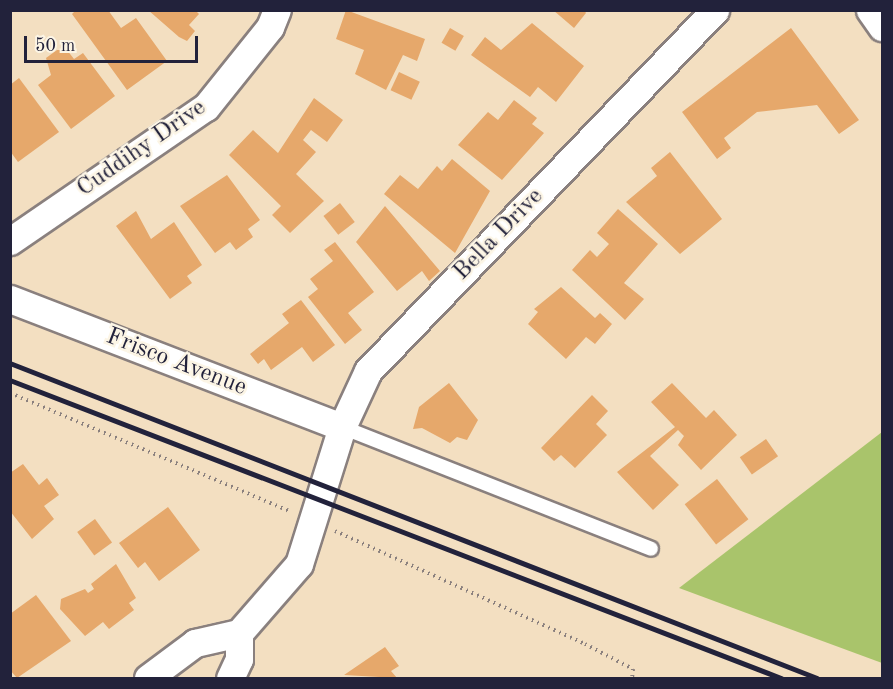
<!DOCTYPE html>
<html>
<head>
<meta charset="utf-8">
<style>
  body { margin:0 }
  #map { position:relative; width:893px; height:689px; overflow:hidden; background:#f3dfc1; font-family:"Old Standard TT",serif }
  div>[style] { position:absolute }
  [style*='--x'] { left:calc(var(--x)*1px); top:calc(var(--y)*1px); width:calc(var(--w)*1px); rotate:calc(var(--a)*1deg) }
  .green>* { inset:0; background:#a9c46b }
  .building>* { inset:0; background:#e6a86b; transform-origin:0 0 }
  .path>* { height:4px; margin-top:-2px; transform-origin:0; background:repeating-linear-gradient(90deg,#8a807e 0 1.5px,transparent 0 6px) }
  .roads { filter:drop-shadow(2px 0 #8a807e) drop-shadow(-2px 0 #8a807e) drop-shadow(0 2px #8a807e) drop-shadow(0 -2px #8a807e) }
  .service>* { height:14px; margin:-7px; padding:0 7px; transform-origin:7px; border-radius:7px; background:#fff }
  .minor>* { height:27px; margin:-13.5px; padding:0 13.5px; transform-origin:13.5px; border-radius:13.5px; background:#fff }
  .rail>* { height:4.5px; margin:-2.25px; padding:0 2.25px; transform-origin:2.25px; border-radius:2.25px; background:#22223b }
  span { translate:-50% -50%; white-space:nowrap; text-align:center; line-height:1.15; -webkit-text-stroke:5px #fcf5e5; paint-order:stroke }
  .street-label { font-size:24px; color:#22223b }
  .frame { position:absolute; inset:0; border:12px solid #22223b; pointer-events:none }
  .scale { position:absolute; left:24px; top:36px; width:174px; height:27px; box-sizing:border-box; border:3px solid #22223b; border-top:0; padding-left:8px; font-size:18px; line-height:21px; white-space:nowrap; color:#22223b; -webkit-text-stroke:4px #fcf5e5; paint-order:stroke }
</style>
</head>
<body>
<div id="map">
  <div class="green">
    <i style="clip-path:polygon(882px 432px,882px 663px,679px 588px)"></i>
  </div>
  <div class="building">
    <i style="clip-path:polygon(76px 10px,108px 10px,121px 28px,136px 18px,167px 61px,127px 90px,72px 14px)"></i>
    <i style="clip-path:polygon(148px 10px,195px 10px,199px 14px,189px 25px,195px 31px,187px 41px,179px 37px)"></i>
    <i style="clip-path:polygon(346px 10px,425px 39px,417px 61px,403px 55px,386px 90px,355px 74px,364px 50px,336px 39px)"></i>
    <i style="clip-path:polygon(553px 10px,584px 10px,586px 13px,574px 28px)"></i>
    <i style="clip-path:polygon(532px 23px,584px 66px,556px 102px,538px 87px,530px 97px,471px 55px,485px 37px,501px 50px)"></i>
    <i style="left:450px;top:28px;width:16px;height:17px;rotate:30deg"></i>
    <i style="clip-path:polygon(791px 28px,859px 120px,839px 134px,817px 105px,757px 112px,724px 138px,731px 148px,717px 159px,682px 112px)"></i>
    <i style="clip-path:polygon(57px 50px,67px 50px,74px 59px,83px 53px,115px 96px,71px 129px,38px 85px,51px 75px,46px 58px)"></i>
    <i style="left:399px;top:72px;width:23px;height:20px;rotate:25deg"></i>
    <i style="clip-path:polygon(19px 78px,59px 132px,18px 162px,10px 151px,10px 85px)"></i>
    <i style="clip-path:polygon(314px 98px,343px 120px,327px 142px,311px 130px,303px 140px,316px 152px,296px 174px,324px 201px,290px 233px,272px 215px,281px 206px,229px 155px,253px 130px,278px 153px)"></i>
    <i style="clip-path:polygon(514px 100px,537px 118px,532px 124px,544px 133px,502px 180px,458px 145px,488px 112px,498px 120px)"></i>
    <i style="clip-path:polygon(670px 152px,722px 219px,680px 254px,626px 202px,657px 176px,651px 168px)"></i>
    <i style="clip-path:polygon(452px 159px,490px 191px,455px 253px,384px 194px,400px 175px,418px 189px,437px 166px,442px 171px)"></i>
    <i style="clip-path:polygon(227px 175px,260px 220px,248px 229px,253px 237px,236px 250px,230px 242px,215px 253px,180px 206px)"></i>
    <i style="left:340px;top:203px;width:24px;height:21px;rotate:52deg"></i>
    <i style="clip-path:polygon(385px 206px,440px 271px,429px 281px,422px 271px,397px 291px,356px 242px)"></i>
    <i style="clip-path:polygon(618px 209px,658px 244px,624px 283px,644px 299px,625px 320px,572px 270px,590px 250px,597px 257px,609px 244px,597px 233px)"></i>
    <i style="clip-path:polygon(136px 211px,151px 239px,174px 222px,202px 265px,187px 276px,192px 283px,170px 299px,116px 226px)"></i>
    <i style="clip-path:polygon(335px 242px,374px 292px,348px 313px,362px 330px,345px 344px,308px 297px,318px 289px,310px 279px,333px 261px,324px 250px)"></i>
    <i style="clip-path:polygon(561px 287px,595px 318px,600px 313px,612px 324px,595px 344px,586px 337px,566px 359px,528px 324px,538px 312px,534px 309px)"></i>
    <i style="clip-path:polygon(301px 300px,335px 345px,313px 362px,302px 347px,271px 370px,264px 359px,258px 364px,250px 354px,289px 323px,282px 314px)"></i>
    <i style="clip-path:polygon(449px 383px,478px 420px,467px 440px,457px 437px,450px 443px,422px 428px,413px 429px,419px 407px)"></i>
    <i style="clip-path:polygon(672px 383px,706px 418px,714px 410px,737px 435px,701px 470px,678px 445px,684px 436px,678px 430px,650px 456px,679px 485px,653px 510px,617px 472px,675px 427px,651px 402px)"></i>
    <i style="clip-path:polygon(592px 395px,608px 411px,596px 424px,607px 435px,575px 468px,561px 455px,554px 461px,541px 448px)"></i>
    <i style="left:766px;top:439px;width:21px;height:32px;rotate:55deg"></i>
    <i style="clip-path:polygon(23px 464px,39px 485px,47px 478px,59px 495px,44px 506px,54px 519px,32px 539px,10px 511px,10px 473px)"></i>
    <i style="left:717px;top:479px;width:51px;height:41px;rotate:52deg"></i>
    <i style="clip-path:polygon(168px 507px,200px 550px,159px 581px,145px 562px,138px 568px,119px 543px)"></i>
    <i style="left:95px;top:519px;width:29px;height:22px;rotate:54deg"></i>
    <i style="clip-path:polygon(116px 564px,136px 598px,129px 603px,134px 610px,109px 629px,103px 622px,85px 636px,60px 609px,61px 599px,85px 589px,88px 593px,94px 589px,91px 584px)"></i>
    <i style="clip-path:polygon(36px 595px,71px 641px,17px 678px,10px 670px,10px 614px)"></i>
    <i style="clip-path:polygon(385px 647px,399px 666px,391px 671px,397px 678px,344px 675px)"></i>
  </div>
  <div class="path">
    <i style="--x:10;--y:393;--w:304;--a:22.9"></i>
    <i style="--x:335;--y:531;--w:274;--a:24.3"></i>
    <i style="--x:585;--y:644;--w:54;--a:27.5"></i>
    <i style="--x:633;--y:669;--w:9;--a:96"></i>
  </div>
  <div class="roads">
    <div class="service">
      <i style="--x:342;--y:427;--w:332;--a:21.5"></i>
    </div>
    <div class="minor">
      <i style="--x:870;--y:10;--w:21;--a:55"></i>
      <i style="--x:10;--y:241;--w:237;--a:-34.4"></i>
      <i style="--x:206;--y:107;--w:102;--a:-51.3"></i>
      <i style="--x:270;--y:27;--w:18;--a:-68"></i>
      <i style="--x:10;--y:299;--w:356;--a:21.1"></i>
      <i style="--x:239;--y:633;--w:91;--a:-49"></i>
      <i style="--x:299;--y:564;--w:144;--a:-72.6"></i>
      <i style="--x:342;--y:427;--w:62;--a:-65.1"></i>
      <i style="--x:368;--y:371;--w:501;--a:-46.13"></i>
      <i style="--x:148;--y:678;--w:59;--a:-36.7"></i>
      <i style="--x:195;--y:643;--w:45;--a:-12.8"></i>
      <i style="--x:239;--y:633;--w:26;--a:90"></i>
      <i style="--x:239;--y:659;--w:21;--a:115"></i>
    </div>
  </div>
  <div class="rail">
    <i style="--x:10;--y:363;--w:866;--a:21.32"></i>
    <i style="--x:10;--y:380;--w:827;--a:21.13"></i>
  </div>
  <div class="street-label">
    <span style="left:142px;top:149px;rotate:-35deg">Cuddihy Drive</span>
    <span style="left:499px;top:235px;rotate:-46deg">Bella Drive</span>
    <span style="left:176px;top:363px;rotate:21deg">Frisco Avenue</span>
  </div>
  <div class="frame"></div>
  <div class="scale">50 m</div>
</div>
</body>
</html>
